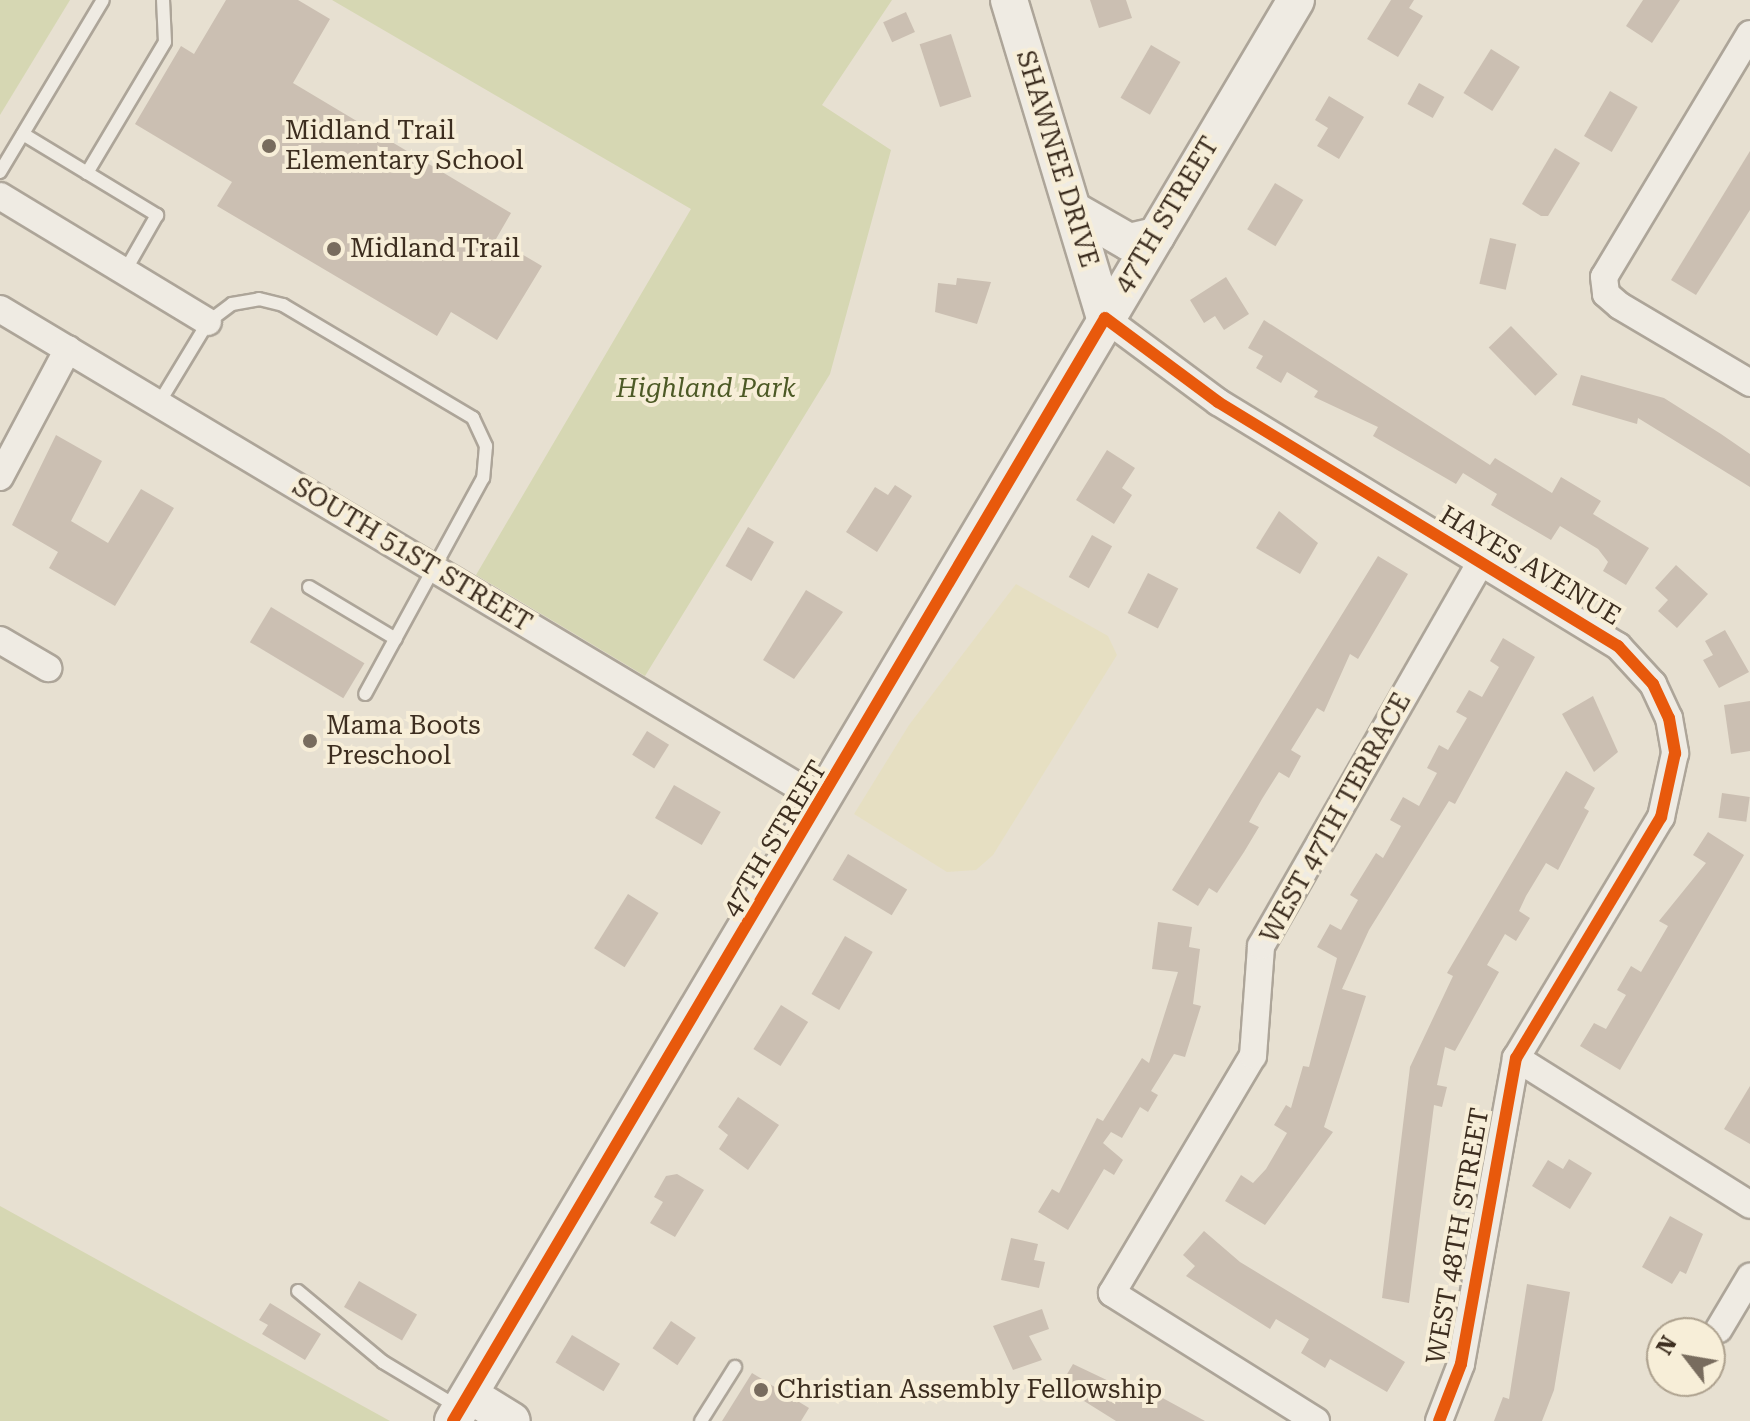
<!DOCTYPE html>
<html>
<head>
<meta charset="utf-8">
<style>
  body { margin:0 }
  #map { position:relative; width:1750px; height:1421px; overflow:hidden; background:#e7e0d1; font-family:"Roboto Serif",serif }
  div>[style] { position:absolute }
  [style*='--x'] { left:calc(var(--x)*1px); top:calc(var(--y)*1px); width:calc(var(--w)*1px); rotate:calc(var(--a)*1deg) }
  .farmland>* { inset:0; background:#e6dfc2 }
  .green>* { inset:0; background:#d6d7b3 }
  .building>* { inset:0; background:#cbbfb2; transform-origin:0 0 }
  .roads { filter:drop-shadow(2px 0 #ada599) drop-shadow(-2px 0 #ada599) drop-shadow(0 2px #ada599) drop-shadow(0 -2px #ada599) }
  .lane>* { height:12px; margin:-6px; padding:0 6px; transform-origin:6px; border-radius:6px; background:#efebe3 }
  .street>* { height:26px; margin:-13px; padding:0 13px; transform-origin:13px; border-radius:13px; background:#efebe3 }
  .secondary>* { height:36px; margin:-18px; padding:0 18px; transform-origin:18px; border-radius:18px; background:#efebe3 }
  .cycleway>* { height:12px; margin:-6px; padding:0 6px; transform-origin:6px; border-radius:6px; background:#e8590c }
  .dots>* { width:22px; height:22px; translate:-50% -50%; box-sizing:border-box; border:4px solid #f7eed8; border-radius:50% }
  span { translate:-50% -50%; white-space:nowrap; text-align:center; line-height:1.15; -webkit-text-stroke:8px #f7eed8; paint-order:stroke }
  .poi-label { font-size:26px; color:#3d2e20 }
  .left { translate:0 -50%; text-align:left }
  .street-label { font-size:26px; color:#3d2e20 }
  .park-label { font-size:26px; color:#4d5a26; font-style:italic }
  .north { position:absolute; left:1646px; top:1317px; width:80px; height:80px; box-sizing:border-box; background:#f7eed8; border:2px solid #ada18e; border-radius:50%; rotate:301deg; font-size:22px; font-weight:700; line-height:32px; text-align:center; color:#3d2e20 }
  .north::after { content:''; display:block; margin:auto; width:28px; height:36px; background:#786c5e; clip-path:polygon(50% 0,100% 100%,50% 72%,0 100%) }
</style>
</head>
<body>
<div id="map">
  <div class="farmland">
    <i style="clip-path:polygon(1016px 584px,1108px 636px,1117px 655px,993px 855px,976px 870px,947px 872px,854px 814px,909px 725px)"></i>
  </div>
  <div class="green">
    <i style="clip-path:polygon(0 0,70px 0,0 115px)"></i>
    <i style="clip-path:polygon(332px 0,892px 0,822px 105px,891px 150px,830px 374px,645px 676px,476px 575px,691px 209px)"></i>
    <i style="clip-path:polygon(0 1206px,390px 1421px,0 1421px)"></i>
  </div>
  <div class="building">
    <i style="clip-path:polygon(226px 0,298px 0,330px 19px,293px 83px,511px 213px,496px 239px,542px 266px,497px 340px,451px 312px,437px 336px,217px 206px,232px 182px,135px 124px,181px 46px,194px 54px)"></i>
    <i style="clip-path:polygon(1090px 0,1126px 0,1132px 18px,1099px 28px)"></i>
    <i style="clip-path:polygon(1391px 0,1414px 0,1409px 8px,1423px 16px,1398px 57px,1367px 39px)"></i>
    <i style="clip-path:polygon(1643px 0,1680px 0,1652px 43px,1626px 26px)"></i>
    <i style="left:906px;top:12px;width:22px;height:25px;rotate:66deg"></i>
    <i style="left:951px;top:34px;width:66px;height:33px;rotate:72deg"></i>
    <i style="left:1151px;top:45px;width:34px;height:61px;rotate:30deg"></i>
    <i style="left:1491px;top:49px;width:34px;height:52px;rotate:32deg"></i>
    <i style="left:1419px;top:83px;width:29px;height:24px;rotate:29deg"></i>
    <i style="left:1610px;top:91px;width:32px;height:52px;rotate:30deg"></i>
    <i style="clip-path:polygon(1329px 96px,1364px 117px,1339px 159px,1317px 146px,1328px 128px,1315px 120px)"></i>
    <i style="clip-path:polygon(1555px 148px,1580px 163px,1548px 216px,1541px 216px,1522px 204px)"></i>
    <i style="clip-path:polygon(1750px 151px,1750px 210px,1696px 295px,1671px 280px)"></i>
    <i style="left:1275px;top:183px;width:33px;height:54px;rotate:31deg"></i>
    <i style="left:1490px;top:238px;width:27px;height:47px;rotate:13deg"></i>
    <i style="clip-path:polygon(1226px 277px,1249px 314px,1224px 330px,1215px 316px,1204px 323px,1190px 300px)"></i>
    <i style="clip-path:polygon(957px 278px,991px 282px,977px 324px,935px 312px,938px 283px,956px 285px)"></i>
    <i style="clip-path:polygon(1264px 320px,1490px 465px,1495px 458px,1552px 493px,1561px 477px,1601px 501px,1593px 514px,1649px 548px,1626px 585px,1603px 571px,1608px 562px,1598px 549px,1560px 526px,1551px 540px,1491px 505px,1497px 494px,1463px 473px,1456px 484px,1373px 436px,1378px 427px,1314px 397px,1318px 391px,1287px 372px,1281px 383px,1256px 368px,1263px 356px,1248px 348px)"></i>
    <i style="left:1511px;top:326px;width:67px;height:31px;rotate:46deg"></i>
    <i style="clip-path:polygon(1581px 375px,1664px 398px,1721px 434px,1750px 454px,1750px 487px,1638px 418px,1637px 424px,1572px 405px)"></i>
    <i style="clip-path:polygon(56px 435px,102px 461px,71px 521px,108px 543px,141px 489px,174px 508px,115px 606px,49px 568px,58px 552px,12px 525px)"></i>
    <i style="clip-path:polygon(1107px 450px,1135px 468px,1122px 488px,1132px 495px,1114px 524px,1076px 500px)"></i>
    <i style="clip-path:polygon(895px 485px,912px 496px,877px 552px,846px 532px,875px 487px,888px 495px)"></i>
    <i style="clip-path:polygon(1279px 511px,1318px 543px,1300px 574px,1256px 548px)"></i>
    <i style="left:748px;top:527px;width:30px;height:45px;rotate:30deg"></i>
    <i style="left:1092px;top:535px;width:23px;height:48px;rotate:29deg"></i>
    <i style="clip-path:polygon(1378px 556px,1408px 574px,1358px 659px,1350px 654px,1324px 712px,1317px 708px,1291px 750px,1301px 756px,1289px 778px,1279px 772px,1262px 799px,1249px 822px,1259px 827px,1244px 852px,1217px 893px,1209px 888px,1198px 906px,1172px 890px)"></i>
    <i style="clip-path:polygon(1676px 565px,1708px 594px,1677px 628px,1658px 611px,1668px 600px,1655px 588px)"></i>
    <i style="left:1148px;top:573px;width:34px;height:45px;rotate:27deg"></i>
    <i style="clip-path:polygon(806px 590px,843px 612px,794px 679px,763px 660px)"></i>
    <i style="left:271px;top:607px;width:109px;height:41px;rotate:31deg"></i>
    <i style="clip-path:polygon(1725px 630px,1749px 672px,1719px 688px,1703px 660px,1713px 655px,1705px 641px)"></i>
    <i style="clip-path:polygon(1503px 638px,1535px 657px,1455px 804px,1449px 801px,1369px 930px,1342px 989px,1366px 996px,1324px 1127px,1333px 1132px,1265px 1225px,1225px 1201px,1241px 1175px,1253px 1183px,1266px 1169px,1287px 1133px,1274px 1125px,1286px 1105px,1291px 1108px,1303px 1066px,1309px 1067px,1337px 958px,1317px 947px,1330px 924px,1341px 930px,1358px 900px,1350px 895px,1376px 853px,1383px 858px,1401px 826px,1390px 820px,1403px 797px,1419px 806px,1437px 773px,1427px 768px,1439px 745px,1448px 750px,1467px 718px,1456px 712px,1469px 690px,1482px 697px,1499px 667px,1490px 661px)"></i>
    <i style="clip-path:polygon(1593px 696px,1618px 752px,1594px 772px,1562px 714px)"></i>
    <i style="clip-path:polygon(1750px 701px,1750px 751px,1731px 754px,1724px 705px)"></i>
    <i style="left:647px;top:731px;width:26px;height:28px;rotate:32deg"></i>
    <i style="clip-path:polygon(1566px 771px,1595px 788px,1584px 808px,1589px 811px,1558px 870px,1546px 863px,1526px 896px,1519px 911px,1530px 918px,1516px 941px,1505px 934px,1487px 965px,1499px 972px,1455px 1051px,1445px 1047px,1437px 1085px,1447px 1087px,1442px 1107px,1434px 1105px,1409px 1303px,1382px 1298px,1410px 1067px,1453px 976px,1447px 973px)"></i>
    <i style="left:674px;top:785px;width:54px;height:38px;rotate:30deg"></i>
    <i style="left:1722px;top:793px;width:28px;height:25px;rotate:8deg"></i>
    <i style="clip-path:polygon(1708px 832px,1744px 855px,1620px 1070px,1580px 1046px,1594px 1023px,1606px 1029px,1626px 995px,1617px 990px,1631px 966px,1641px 972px,1668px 926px,1659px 921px,1706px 863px,1693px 855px)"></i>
    <i style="left:848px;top:854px;width:69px;height:30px;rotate:31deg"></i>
    <i style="left:628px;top:894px;width:36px;height:64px;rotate:32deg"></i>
    <i style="clip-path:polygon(1158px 922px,1192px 927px,1189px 947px,1200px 949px,1193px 1004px,1201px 1006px,1185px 1057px,1174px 1054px,1151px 1091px,1158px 1095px,1148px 1112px,1140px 1107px,1122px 1138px,1111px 1132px,1103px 1143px,1123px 1160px,1114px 1175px,1104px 1169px,1068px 1230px,1038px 1212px,1052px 1189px,1059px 1193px,1097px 1118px,1103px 1121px,1142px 1058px,1149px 1063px,1178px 972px,1152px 969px)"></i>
    <i style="left:845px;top:936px;width:32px;height:67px;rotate:30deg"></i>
    <i style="left:781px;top:1005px;width:32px;height:52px;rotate:32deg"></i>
    <i style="clip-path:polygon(1750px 1086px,1750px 1144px,1724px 1129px)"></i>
    <i style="clip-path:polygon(738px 1097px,779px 1125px,748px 1170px,719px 1149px,728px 1135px,718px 1127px)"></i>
    <i style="clip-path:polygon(1569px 1159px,1592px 1173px,1570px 1209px,1532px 1186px,1548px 1160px,1563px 1169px)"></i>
    <i style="clip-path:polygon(677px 1174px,704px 1190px,675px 1237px,650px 1223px,663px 1202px,654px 1197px,666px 1176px)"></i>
    <i style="clip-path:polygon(1670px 1216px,1703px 1234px,1686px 1274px,1680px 1271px,1672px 1284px,1642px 1267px)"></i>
    <i style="clip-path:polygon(1204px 1231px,1240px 1262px,1405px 1362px,1387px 1392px,1330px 1359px,1325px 1368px,1301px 1353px,1309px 1339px,1276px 1319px,1270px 1329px,1186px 1276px,1195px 1266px,1183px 1255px)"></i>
    <i style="clip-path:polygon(1011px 1238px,1038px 1244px,1034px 1260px,1045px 1262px,1039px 1288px,1001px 1280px)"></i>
    <i style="left:359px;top:1281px;width:67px;height:30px;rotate:30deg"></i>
    <i style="clip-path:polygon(1527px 1284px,1570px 1292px,1554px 1390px,1542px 1421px,1494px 1421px,1503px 1397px,1509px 1399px)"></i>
    <i style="clip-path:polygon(270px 1303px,321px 1334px,305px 1360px,262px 1334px,268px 1325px,259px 1320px)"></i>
    <i style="clip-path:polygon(1042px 1309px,1049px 1329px,1029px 1336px,1042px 1360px,1013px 1370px,993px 1326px)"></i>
    <i style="left:671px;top:1321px;width:30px;height:33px;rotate:34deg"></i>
    <i style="left:572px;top:1335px;width:56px;height:32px;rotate:31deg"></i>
    <i style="clip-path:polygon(1073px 1364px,1153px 1402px,1157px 1395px,1205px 1421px,1116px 1421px,1060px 1386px)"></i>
    <i style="clip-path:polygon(752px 1373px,809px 1408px,801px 1421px,722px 1421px)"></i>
  </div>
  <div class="roads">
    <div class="lane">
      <i style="--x:23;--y:134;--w:157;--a:31.2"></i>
      <i style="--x:157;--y:215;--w:64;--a:119.7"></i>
      <i style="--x:0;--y:172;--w:200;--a:-59.1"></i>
      <i style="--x:87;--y:173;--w:152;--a:-59.2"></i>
      <i style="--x:165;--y:42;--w:42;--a:-92.7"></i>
      <i style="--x:159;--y:403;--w:95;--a:-58.8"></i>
      <i style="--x:208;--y:322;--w:30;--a:-37"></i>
      <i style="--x:232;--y:304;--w:27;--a:-10"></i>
      <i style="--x:259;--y:299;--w:25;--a:14"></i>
      <i style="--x:283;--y:305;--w:221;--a:30.7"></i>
      <i style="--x:473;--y:418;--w:31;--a:65"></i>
      <i style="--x:486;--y:446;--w:32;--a:95"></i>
      <i style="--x:483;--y:478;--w:246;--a:118.6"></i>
      <i style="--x:309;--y:587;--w:101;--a:30.9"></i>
      <i style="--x:298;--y:1291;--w:111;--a:39.9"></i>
      <i style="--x:383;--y:1362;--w:87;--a:31"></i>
      <i style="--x:701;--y:1421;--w:64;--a:-57.8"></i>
    </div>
    <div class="street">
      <i style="--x:1750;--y:34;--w:283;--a:121"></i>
      <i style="--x:1604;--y:277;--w:17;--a:83"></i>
      <i style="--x:1606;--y:294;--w:18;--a:41"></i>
      <i style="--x:1620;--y:306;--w:151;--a:30.6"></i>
      <i style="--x:0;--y:196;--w:243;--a:31.2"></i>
      <i style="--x:0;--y:309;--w:960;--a:30.89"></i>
      <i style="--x:1105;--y:318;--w:141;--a:36.6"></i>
      <i style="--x:1218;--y:402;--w:469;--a:31.4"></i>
      <i style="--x:1618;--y:646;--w:52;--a:47.4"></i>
      <i style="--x:1653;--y:684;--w:38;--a:65"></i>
      <i style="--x:1669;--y:718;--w:36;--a:80"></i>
      <i style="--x:1675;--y:753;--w:66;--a:102.3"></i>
      <i style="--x:1661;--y:817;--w:281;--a:121"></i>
      <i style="--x:1516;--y:1058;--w:311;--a:100.2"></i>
      <i style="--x:1461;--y:1364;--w:61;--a:111.1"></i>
      <i style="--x:0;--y:477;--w:145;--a:-62"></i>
      <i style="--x:0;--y:640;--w:56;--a:30.3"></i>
      <i style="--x:1516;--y:1058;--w:276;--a:32.1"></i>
      <i style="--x:1719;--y:1329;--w:61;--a:-59.2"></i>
      <i style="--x:1316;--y:1421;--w:241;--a:-147.9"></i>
      <i style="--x:1112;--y:1293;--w:276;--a:-59.3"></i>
      <i style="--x:1253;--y:1056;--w:110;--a:-85.8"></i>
      <i style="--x:1261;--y:946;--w:443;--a:-60.2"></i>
    </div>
    <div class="secondary">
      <i style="--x:1009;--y:0;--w:332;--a:73.2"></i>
      <i style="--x:1075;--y:211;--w:62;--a:29.9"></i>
      <i style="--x:1129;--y:242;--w:28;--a:-13"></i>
      <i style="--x:470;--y:1395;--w:49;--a:31.8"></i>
      <i style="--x:453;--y:1421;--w:1652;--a:-59.32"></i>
    </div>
  </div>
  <div class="cycleway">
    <i style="--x:453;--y:1421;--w:1281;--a:-59.41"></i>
    <i style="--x:1105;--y:318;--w:141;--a:36.6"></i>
    <i style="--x:1218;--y:402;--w:469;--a:31.4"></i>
    <i style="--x:1618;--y:646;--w:52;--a:47.4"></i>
    <i style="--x:1653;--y:684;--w:38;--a:65"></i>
    <i style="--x:1669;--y:718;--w:36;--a:80"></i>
    <i style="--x:1675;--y:753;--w:66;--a:102.3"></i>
    <i style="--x:1661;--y:817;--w:281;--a:121"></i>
    <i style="--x:1516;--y:1058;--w:311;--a:100.2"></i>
    <i style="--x:1461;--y:1364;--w:61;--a:111.1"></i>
  </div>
  <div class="dots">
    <i style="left:269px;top:146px;background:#786c5e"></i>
    <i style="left:334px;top:249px;background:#786c5e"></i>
    <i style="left:310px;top:741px;background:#786c5e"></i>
    <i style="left:761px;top:1390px;background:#786c5e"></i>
  </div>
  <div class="poi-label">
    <span class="left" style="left:285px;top:146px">Midland Trail<br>Elementary School</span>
    <span class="left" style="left:350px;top:249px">Midland Trail</span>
    <span class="left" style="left:326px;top:741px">Mama Boots<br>Preschool</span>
    <span class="left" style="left:777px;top:1390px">Christian Assembly Fellowship</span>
  </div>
  <div class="street-label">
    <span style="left:1057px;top:159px;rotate:73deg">SHAWNEE DRIVE</span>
    <span style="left:1167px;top:215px;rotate:-59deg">47TH STREET</span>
    <span style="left:412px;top:555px;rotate:31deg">SOUTH 51ST STREET</span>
    <span style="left:1530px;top:566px;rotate:31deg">HAYES AVENUE</span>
    <span style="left:1336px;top:818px;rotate:-61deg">WEST 47TH TERRACE</span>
    <span style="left:775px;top:839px;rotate:-59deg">47TH STREET</span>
    <span style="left:1458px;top:1236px;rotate:-80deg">WEST 48TH STREET</span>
  </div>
  <div class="park-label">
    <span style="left:706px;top:389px">Highland Park</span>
  </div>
  <div class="north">N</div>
</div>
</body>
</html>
